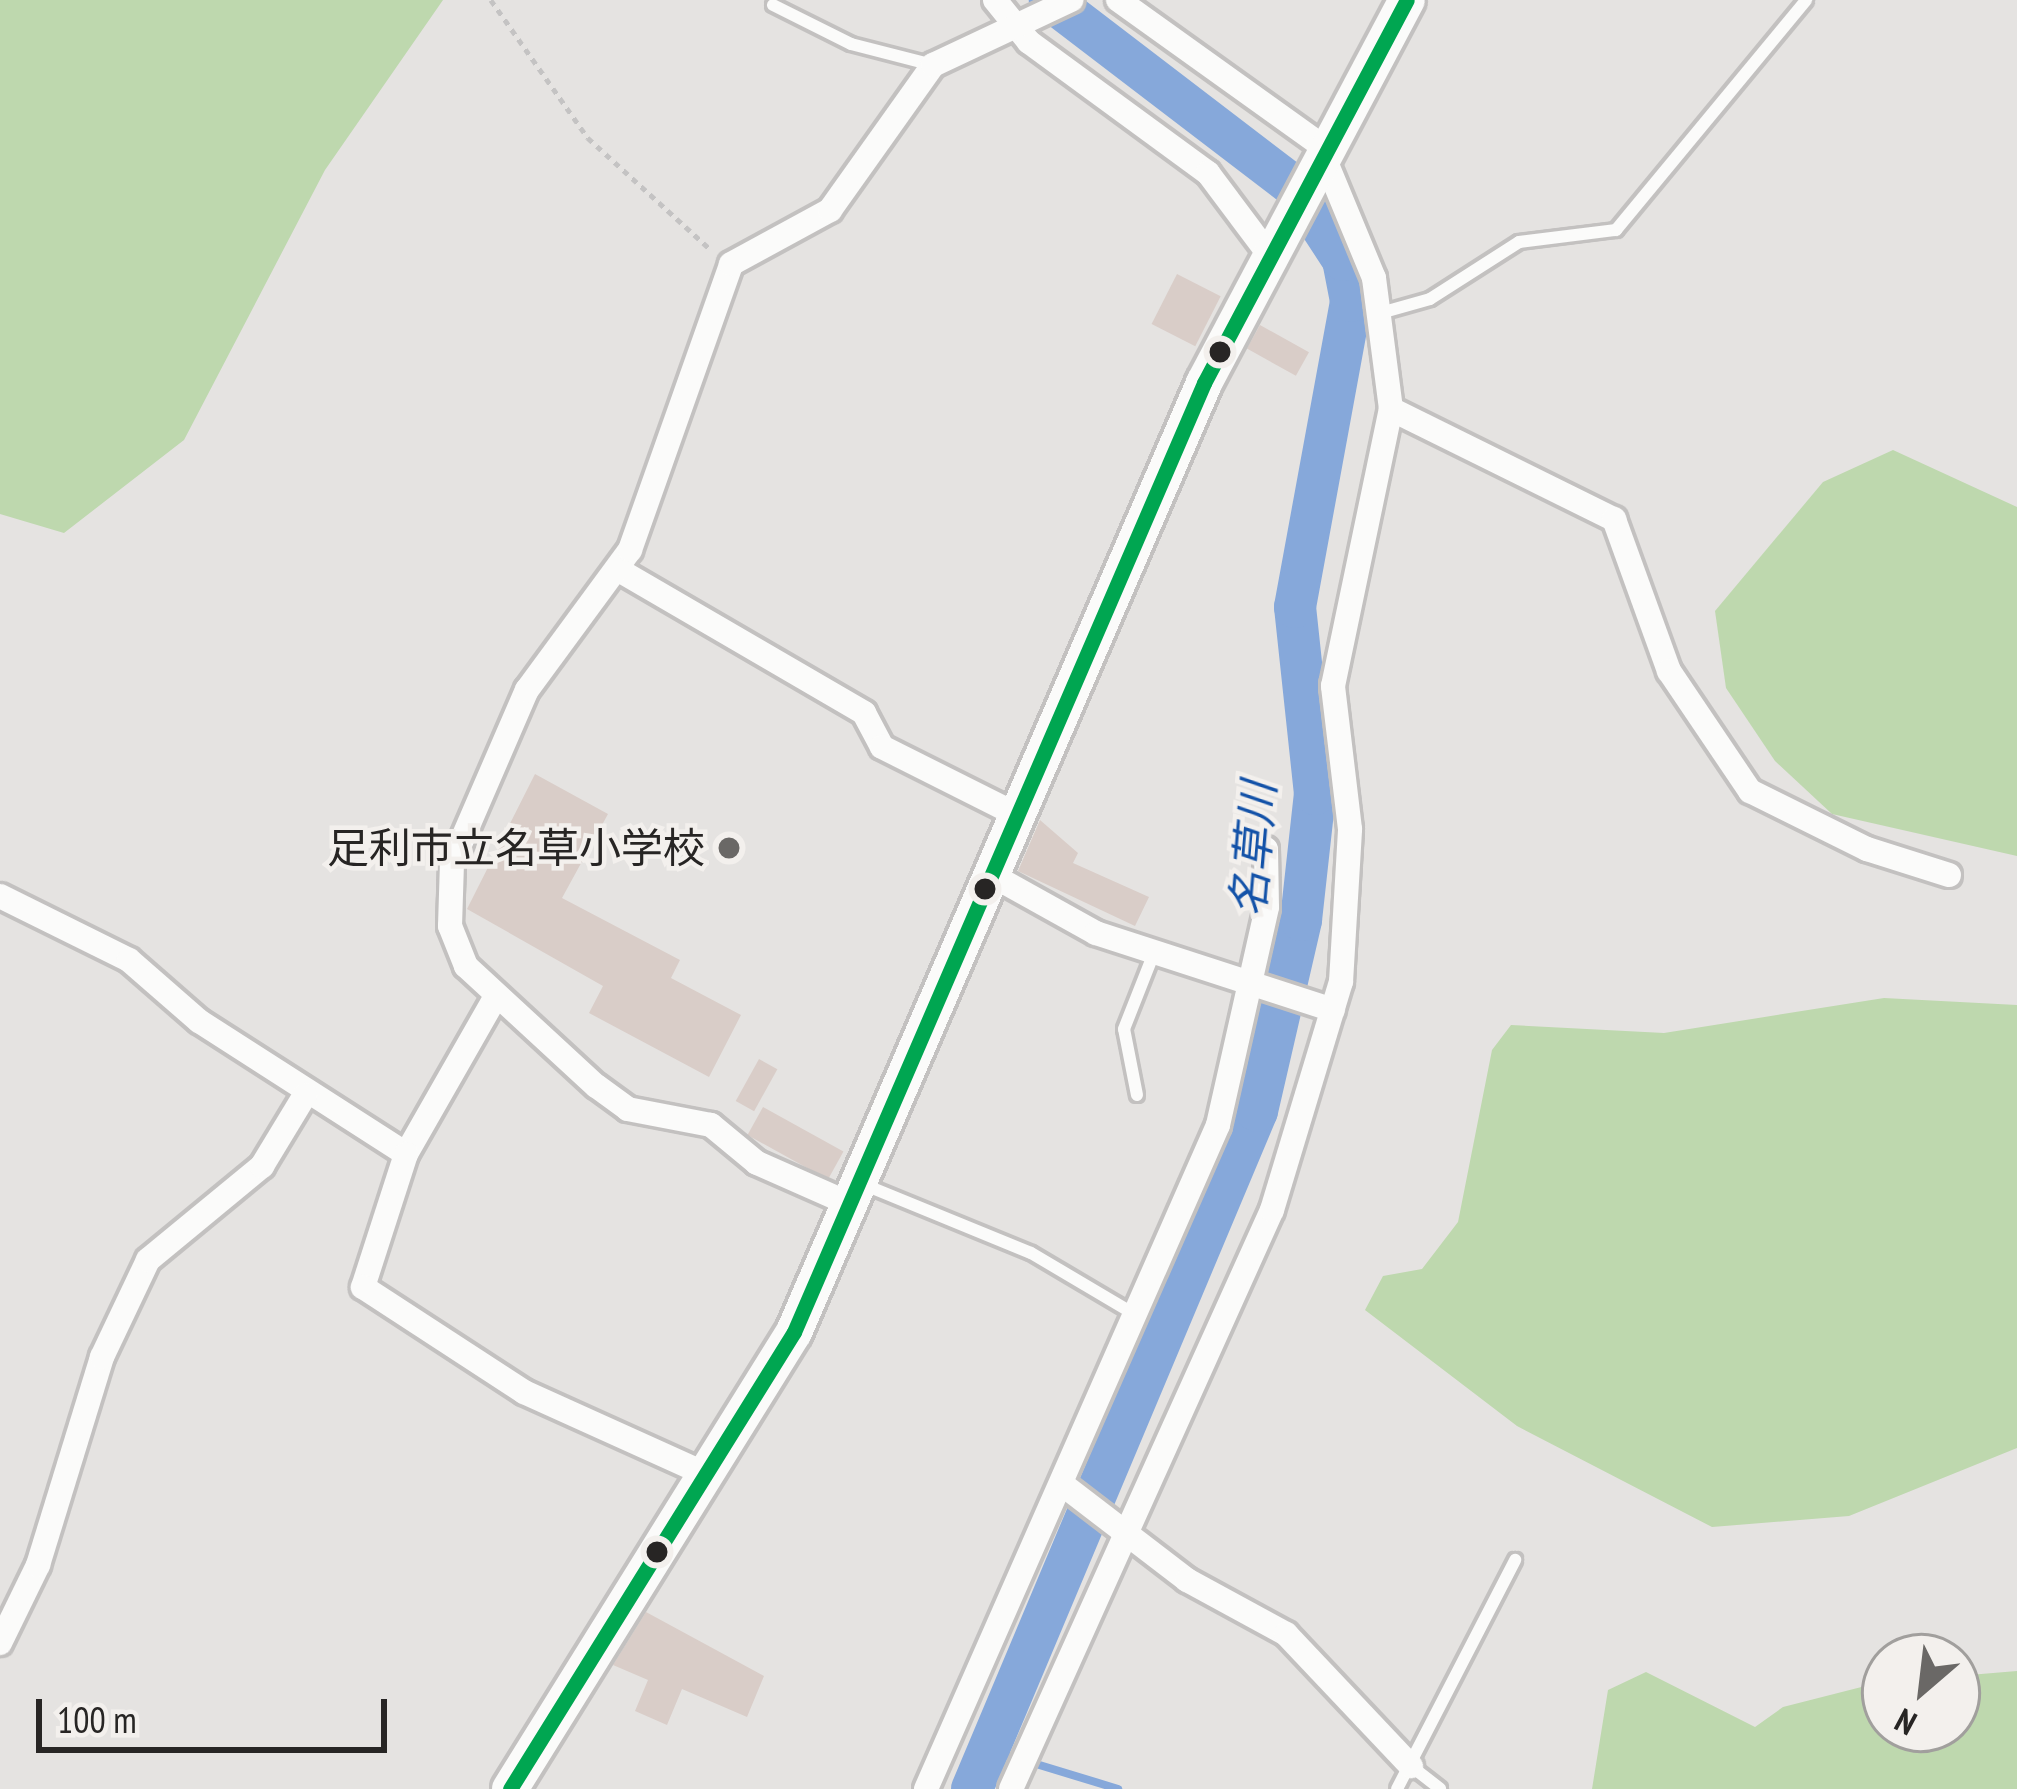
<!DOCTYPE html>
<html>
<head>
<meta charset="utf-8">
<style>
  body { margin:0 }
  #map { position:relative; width:2017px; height:1789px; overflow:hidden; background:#e5e3e1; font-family:"PT Sans Narrow","Noto Sans JP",sans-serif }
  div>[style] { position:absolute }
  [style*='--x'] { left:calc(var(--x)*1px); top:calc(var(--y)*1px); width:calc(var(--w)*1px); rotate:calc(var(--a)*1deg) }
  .green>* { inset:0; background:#bed8ae }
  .stream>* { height:8px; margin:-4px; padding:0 4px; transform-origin:4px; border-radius:4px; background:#86a8da }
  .river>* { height:42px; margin:-21px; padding:0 21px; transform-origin:21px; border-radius:21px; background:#86a8da }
  .building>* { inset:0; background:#d9cdc8; transform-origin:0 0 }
  .path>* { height:4.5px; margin-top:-2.25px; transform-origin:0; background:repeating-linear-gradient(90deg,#c4c3c3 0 6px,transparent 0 12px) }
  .roads { filter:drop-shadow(3px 0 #c3c1c0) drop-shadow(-3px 0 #c3c1c0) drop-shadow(0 3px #c3c1c0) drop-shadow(0 -3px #c3c1c0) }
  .lane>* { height:12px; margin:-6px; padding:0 6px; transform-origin:6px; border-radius:6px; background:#fbfbfa }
  .street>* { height:24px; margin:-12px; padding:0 12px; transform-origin:12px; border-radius:12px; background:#fbfbfa }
  .secondary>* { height:36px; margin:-18px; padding:0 18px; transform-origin:18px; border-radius:18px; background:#fbfbfa }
  .bus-1>* { height:15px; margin:-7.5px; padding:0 7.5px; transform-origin:7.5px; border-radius:7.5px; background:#00a651 }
  .dots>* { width:33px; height:33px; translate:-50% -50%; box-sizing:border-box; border:6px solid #f3f0ed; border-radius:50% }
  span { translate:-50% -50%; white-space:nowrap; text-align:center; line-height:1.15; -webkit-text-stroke:9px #f3f0ed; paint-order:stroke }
  .poi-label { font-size:42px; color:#272524 }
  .right { translate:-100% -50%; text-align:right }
  .water-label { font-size:45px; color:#1352a8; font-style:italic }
  .north { position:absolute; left:1861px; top:1633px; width:120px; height:120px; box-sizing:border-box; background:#f3f0ed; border:3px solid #a19f9d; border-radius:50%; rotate:208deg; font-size:33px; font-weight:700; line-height:48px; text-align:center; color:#272524 }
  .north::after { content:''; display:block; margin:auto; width:42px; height:54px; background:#6a6866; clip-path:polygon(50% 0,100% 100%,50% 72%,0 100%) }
  .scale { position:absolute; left:36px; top:1699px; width:351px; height:54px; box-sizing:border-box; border:6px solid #272524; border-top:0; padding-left:15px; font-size:36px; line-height:42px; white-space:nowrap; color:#272524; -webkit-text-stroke:9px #f3f0ed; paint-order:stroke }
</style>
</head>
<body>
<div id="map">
  <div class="green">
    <i style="clip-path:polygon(0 0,443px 0,325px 170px,184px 440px,64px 533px,0 514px)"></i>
    <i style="clip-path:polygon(1893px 450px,2017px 507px,2017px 856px,1832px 814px,1775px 761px,1726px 688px,1715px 611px,1823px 482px)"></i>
    <i style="clip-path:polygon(1884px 998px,2017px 1005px,2017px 1448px,1849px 1516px,1712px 1527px,1517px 1426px,1365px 1310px,1383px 1276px,1422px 1269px,1458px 1222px,1492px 1050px,1511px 1025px,1664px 1033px)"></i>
    <i style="clip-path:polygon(2017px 1671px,2017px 1789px,1592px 1789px,1608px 1690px,1646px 1672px,1755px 1727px,1783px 1707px,1885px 1681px,1885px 1729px,1957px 1729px,1957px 1676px)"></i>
  </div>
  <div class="stream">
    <i style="--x:990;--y:1750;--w:134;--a:16.9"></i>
  </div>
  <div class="river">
    <i style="--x:972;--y:1789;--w:735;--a:-67.2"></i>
    <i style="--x:1257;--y:1111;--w:196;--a:-77"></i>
    <i style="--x:1301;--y:920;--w:127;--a:-83.7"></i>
    <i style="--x:1315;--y:794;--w:188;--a:-96.1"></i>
    <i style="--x:1295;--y:607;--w:311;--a:-79.6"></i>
    <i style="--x:1351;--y:301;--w:42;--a:-101"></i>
    <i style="--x:1343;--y:260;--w:86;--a:-123.1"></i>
    <i style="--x:1296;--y:188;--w:310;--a:-142.6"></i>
  </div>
  <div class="building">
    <i style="left:1177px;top:274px;width:49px;height:56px;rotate:27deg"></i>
    <i style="left:1260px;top:325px;width:56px;height:27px;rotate:29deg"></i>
    <i style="clip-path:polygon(535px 774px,608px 814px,562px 898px,680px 960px,671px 978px,741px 1015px,709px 1077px,589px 1013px,603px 986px,467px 909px)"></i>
    <i style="clip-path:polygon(1040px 820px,1078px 853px,1073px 863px,1149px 897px,1135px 926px,1018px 871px)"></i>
    <i style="left:759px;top:1059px;width:21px;height:48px;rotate:29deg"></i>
    <i style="left:763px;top:1107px;width:92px;height:32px;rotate:29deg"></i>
    <i style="clip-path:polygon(646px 1612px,764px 1676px,747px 1717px,682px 1689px,667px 1725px,635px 1711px,648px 1680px,613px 1665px)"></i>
  </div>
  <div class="path">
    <i style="--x:491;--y:0;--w:169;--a:54.9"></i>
    <i style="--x:588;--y:138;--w:166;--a:42.3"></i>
  </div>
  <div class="roads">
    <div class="lane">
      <i style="--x:773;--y:5;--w:87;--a:26.6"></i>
      <i style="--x:851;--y:44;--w:85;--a:14.4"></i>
      <i style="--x:1384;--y:312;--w:48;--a:-15.8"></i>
      <i style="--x:1430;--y:299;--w:106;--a:-32.6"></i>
      <i style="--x:1519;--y:242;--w:98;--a:-7.1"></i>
      <i style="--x:1616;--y:230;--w:298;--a:-50.4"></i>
      <i style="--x:1137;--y:1095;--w:67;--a:-101.1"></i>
      <i style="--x:1124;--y:1029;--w:82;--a:-68.5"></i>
      <i style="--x:865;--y:1185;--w:179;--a:22.3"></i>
      <i style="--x:1031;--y:1253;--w:120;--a:30.6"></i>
      <i style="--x:1411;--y:1766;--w:37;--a:38"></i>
      <i style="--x:1397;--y:1789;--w:258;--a:-62.7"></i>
    </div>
    <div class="street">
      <i style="--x:995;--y:0;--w:54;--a:51"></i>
      <i style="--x:1029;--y:42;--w:222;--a:36.2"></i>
      <i style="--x:1208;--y:173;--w:104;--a:53.2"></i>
      <i style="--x:1391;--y:409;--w:249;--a:26.3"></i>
      <i style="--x:1614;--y:519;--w:162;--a:70.1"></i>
      <i style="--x:1669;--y:671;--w:145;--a:56"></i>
      <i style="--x:1750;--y:791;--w:131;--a:26.4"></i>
      <i style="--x:1867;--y:849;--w:86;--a:17.6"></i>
      <i style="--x:617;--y:569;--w:286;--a:30.2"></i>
      <i style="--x:864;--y:713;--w:38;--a:62"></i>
      <i style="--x:882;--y:747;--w:149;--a:26.7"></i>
      <i style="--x:990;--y:874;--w:121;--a:29.1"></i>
      <i style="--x:1096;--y:933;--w:249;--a:18"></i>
      <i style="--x:0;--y:896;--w:144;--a:26.4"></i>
      <i style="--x:129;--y:960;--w:93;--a:41.1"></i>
      <i style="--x:199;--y:1021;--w:246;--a:32.7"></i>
      <i style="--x:495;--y:998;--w:180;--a:119.7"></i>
      <i style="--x:406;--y:1154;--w:140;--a:107.9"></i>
      <i style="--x:363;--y:1287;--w:192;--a:33.1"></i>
      <i style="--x:524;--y:1392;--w:204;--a:24.3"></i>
      <i style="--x:850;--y:1204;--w:102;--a:-156.2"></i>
      <i style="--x:757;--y:1163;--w:60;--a:-140.4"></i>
      <i style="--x:711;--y:1125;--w:85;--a:-169.1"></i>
      <i style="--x:628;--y:1109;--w:39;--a:-144"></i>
      <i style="--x:596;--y:1086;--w:177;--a:-137.3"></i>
      <i style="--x:466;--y:966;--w:43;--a:-111.8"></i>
      <i style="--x:450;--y:926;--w:63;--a:-88.2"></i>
      <i style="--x:452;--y:863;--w:189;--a:-66.6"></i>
      <i style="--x:527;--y:690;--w:174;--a:-53.7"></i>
      <i style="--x:630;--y:550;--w:303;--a:-70.5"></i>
      <i style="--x:731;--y:264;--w:113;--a:-28.6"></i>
      <i style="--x:830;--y:210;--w:178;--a:-54.6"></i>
      <i style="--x:933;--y:65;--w:153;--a:-25.2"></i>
      <i style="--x:1062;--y:1484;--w:158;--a:37.5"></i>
      <i style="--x:1187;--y:1580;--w:113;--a:28.6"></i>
      <i style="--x:1286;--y:1634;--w:182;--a:46.6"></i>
      <i style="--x:0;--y:1643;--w:87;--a:-64"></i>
      <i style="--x:38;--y:1565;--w:218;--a:-72.9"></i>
      <i style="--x:102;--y:1357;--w:107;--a:-64.6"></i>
      <i style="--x:148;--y:1260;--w:148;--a:-39.5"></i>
      <i style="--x:262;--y:1166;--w:83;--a:-58.8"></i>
      <i style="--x:926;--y:1789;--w:725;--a:-66.26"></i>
      <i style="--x:1218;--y:1125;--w:223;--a:-77.3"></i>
      <i style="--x:1267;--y:907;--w:58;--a:-91"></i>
      <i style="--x:1011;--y:1789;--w:635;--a:-65.74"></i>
      <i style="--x:1272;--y:1210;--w:238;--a:-73.2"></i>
      <i style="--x:1341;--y:982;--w:153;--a:-86.6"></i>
      <i style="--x:1350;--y:829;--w:144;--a:-96.8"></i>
      <i style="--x:1333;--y:686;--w:283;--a:-78.2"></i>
      <i style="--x:1391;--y:409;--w:132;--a:-97.4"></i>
      <i style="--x:1374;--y:278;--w:146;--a:-112.5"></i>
      <i style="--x:1318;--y:143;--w:246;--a:-144.4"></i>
    </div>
    <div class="secondary">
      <i style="--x:510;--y:1789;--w:538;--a:-58.14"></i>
      <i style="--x:794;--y:1332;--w:1034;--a:-66.63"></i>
      <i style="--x:1204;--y:383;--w:433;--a:-62.1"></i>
    </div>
  </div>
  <div class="bus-1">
    <i style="--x:510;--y:1789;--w:538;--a:-58.14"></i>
    <i style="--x:794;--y:1332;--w:1034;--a:-66.63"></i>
    <i style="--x:1204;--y:383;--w:433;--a:-62.1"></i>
  </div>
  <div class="dots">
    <i style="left:1220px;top:352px;background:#272524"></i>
    <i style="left:729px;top:848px;background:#6a6866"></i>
    <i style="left:985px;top:889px;background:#272524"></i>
    <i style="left:657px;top:1552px;background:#272524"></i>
  </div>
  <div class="poi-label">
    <span class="right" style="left:705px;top:848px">足利市立名草小学校</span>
  </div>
  <div class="water-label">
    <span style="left:1253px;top:849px;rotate:-85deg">名草川</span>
  </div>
  <div class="north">N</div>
  <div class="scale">100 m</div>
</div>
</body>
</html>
